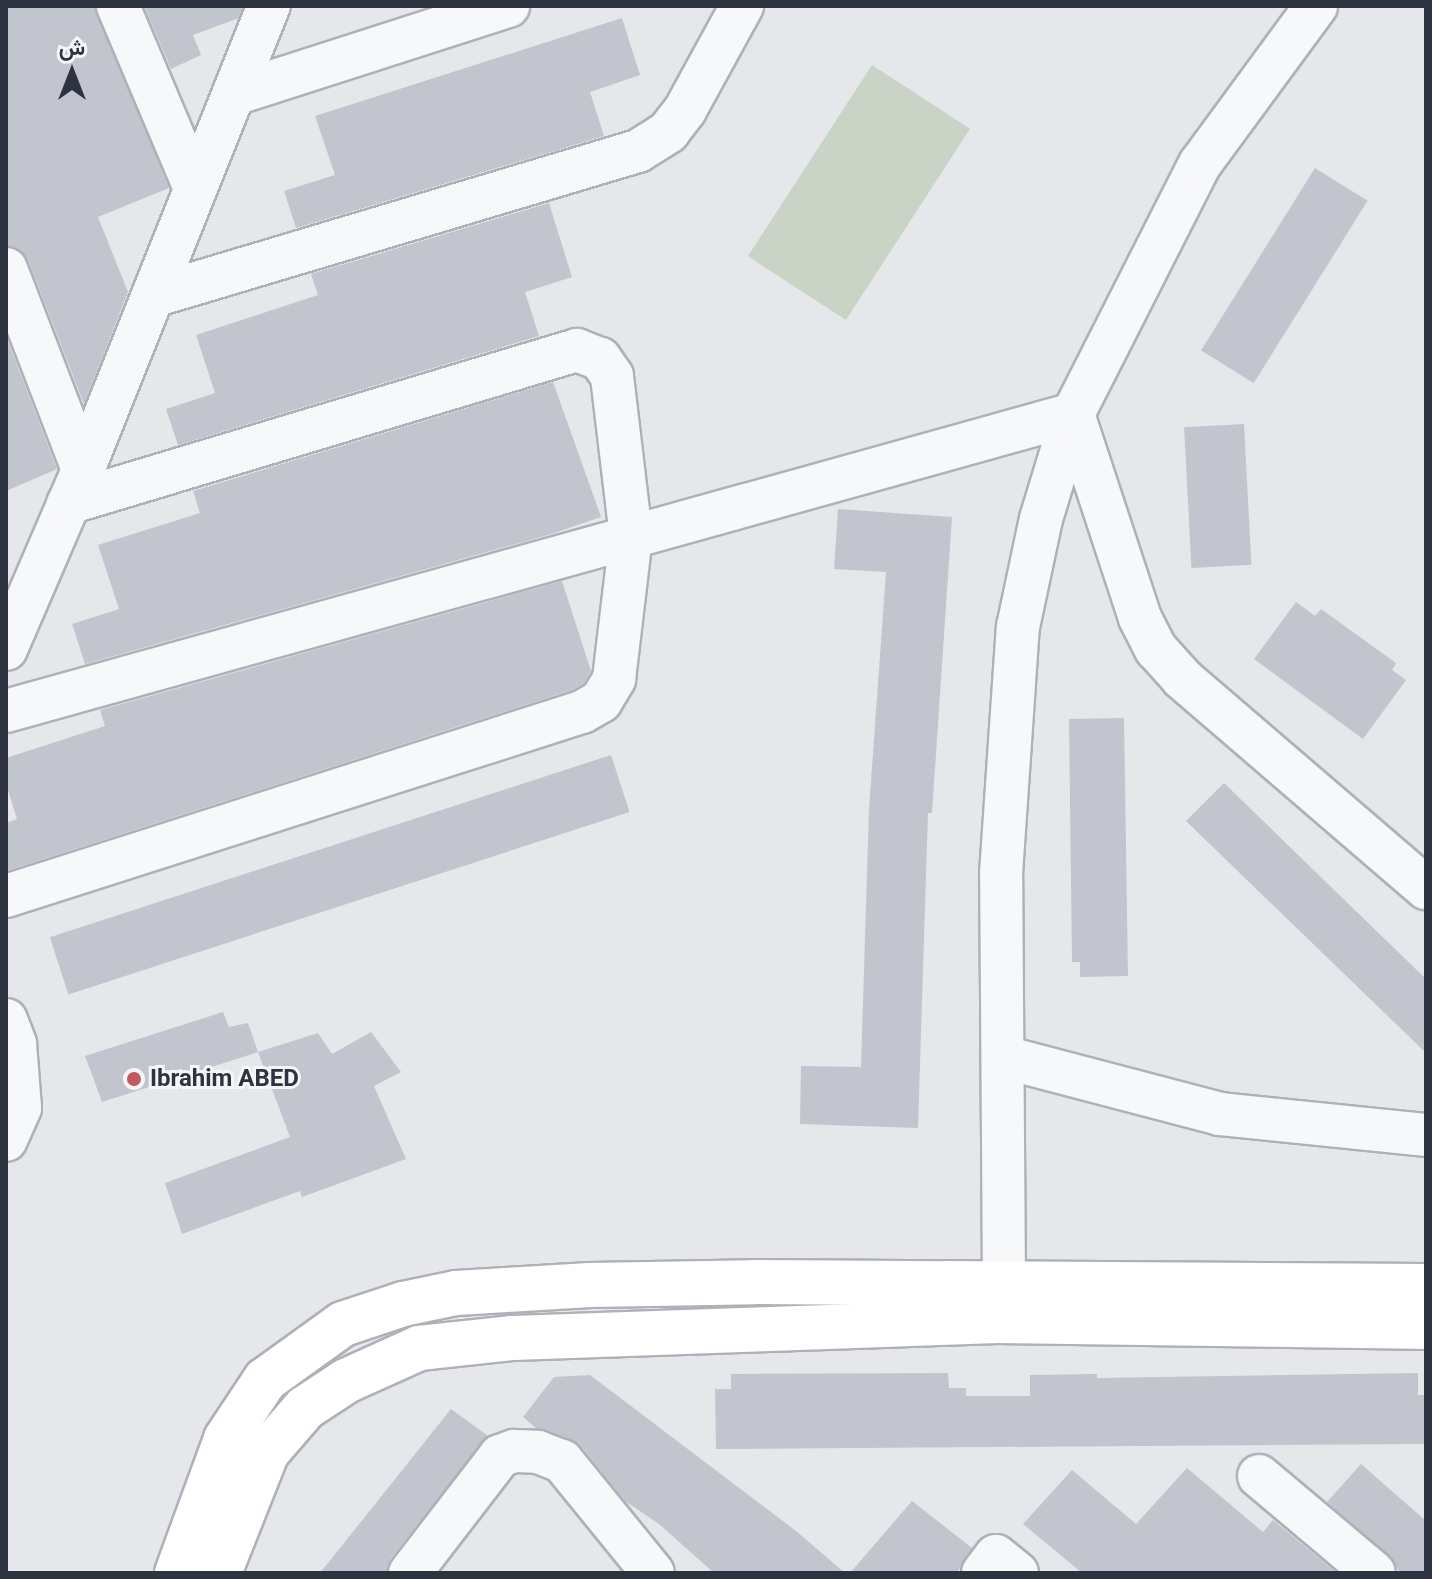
<!DOCTYPE html>
<html>
<head>
<meta charset="utf-8">
<style>
  body { margin:0 }
  #map { position:relative; width:1432px; height:1579px; overflow:hidden; background:#e5e7eb; font-family:Roboto,Vazirmatn,sans-serif }
  div>[style] { position:absolute }
  [style*='--x'] { left:calc(var(--x)*1px); top:calc(var(--y)*1px); width:calc(var(--w)*1px); rotate:calc(var(--a)*1deg) }
  .green>* { inset:0; background:#c9d4c7; transform-origin:0 0 }
  .building>* { inset:0; background:#c2c5cd; transform-origin:0 0 }
  .roads { filter:drop-shadow(2px 0 #aeb1b8) drop-shadow(-2px 0 #aeb1b8) drop-shadow(0 2px #aeb1b8) drop-shadow(0 -2px #aeb1b8) }
  .street>* { height:42px; margin:-21px; padding:0 21px; transform-origin:21px; border-radius:21px; background:#f7f8fa }
  .secondary>* { height:44px; margin:-22px; padding:0 22px; transform-origin:22px; border-radius:22px; background:#fff }
  .dots>* { width:22px; height:22px; translate:-50% -50%; box-sizing:border-box; border:4px solid #f4f6f8; border-radius:50% }
  span { translate:-50% -50%; white-space:nowrap; text-align:center; line-height:1.15; -webkit-text-stroke:6px #f4f6f8; paint-order:stroke }
  .poi-label { font-size:24px; color:#2e3342; font-weight:700 }
  .left { translate:0 -50%; text-align:left }
  .frame { position:absolute; inset:0; border:8px solid #2e3342; pointer-events:none }
  .north { position:absolute; left:32px; top:32px; width:80px; height:80px; -webkit-text-stroke:6px #f4f6f8; paint-order:stroke; rotate:0deg; font-size:22px; font-weight:700; line-height:32px; text-align:center; color:#2e3342 }
  .north::after { content:''; display:block; margin:auto; width:28px; height:36px; background:#2e3342; clip-path:polygon(50% 0,100% 100%,50% 72%,0 100%) }
</style>
</head>
<body>
<div id="map">
  <div class="green">
    <i style="left:872px;top:65px;width:117px;height:228px;rotate:33deg"></i>
  </div>
  <div class="building">
    <i style="clip-path:polygon(6px 6px,94px 6px,169px 188px,98px 217px,128px 292px,84px 404px,28px 260px,20px 250px,6px 246px)"></i>
    <i style="clip-path:polygon(144px 6px,243px 6px,239px 18px,193px 35px,201px 55px,171px 69px)"></i>
    <i style="clip-path:polygon(622px 18px,640px 75px,590px 92px,604px 136px,296px 228px,284px 191px,335px 175px,315px 116px)"></i>
    <i style="left:1315px;top:168px;width:62px;height:215px;rotate:32deg"></i>
    <i style="clip-path:polygon(549px 203px,572px 277px,525px 292px,539px 336px,178px 445px,166px 409px,215px 393px,196px 335px,318px 295px,311px 274px)"></i>
    <i style="clip-path:polygon(6px 336px,57px 469px,6px 491px)"></i>
    <i style="clip-path:polygon(553px 382px,601px 517px,548px 535px,85px 664px,72px 624px,119px 609px,98px 545px,200px 513px,193px 491px)"></i>
    <i style="left:1244px;top:424px;width:141px;height:60px;rotate:87deg"></i>
    <i style="clip-path:polygon(838px 509px,952px 517px,932px 813px,928px 813px,918px 1128px,800px 1124px,801px 1066px,861px 1067px,869px 809px,886px 572px,834px 569px)"></i>
    <i style="clip-path:polygon(562px 581px,591px 671px,584px 683px,572px 690px,6px 871px,6px 823px,17px 819px,6px 784px,6px 758px,105px 726px,100px 710px)"></i>
    <i style="clip-path:polygon(1296px 602px,1315px 616px,1321px 609px,1396px 663px,1392px 670px,1406px 680px,1363px 739px,1254px 659px)"></i>
    <i style="clip-path:polygon(1124px 718px,1128px 976px,1080px 977px,1080px 962px,1072px 962px,1069px 719px)"></i>
    <i style="left:611px;top:755px;width:60px;height:590px;rotate:72deg"></i>
    <i style="clip-path:polygon(1224px 783px,1426px 979px,1426px 1053px,1186px 821px)"></i>
    <i style="clip-path:polygon(223px 1012px,229px 1027px,248px 1023px,258px 1052px,102px 1102px,85px 1056px)"></i>
    <i style="clip-path:polygon(371px 1032px,401px 1072px,374px 1086px,406px 1159px,302px 1197px,300px 1191px,182px 1234px,165px 1183px,290px 1137px,258px 1052px,318px 1033px,332px 1054px)"></i>
    <i style="clip-path:polygon(948px 1373px,949px 1388px,966px 1388px,966px 1396px,1030px 1396px,1030px 1375px,1097px 1374px,1097px 1378px,1418px 1373px,1418px 1395px,1426px 1395px,1426px 1444px,716px 1449px,715px 1389px,731px 1389px,731px 1374px)"></i>
    <i style="clip-path:polygon(590px 1375px,796px 1531px,845px 1573px,714px 1573px,659px 1524px,625px 1501px,580px 1445px,536px 1428px,523px 1417px,554px 1377px)"></i>
    <i style="clip-path:polygon(451px 1409px,488px 1436px,391px 1558px,387px 1573px,320px 1573px)"></i>
    <i style="clip-path:polygon(1361px 1464px,1426px 1521px,1426px 1573px,1400px 1573px,1389px 1555px,1327px 1502px)"></i>
    <i style="clip-path:polygon(1187px 1468px,1263px 1532px,1273px 1520px,1337px 1573px,1082px 1573px,1023px 1524px,1072px 1470px,1136px 1524px)"></i>
    <i style="clip-path:polygon(912px 1501px,972px 1548px,957px 1573px,850px 1573px)"></i>
  </div>
  <div class="roads">
    <div class="street">
      <i style="--x:118;--y:6;--w:198;--a:67.1"></i>
      <i style="--x:234;--y:94;--w:288;--a:-17.8"></i>
      <i style="--x:6;--y:269;--w:215;--a:69"></i>
      <i style="--x:153;--y:296;--w:506;--a:-16.65"></i>
      <i style="--x:638;--y:151;--w:36;--a:-32"></i>
      <i style="--x:668;--y:132;--w:28;--a:-52"></i>
      <i style="--x:685;--y:110;--w:119;--a:-61.3"></i>
      <i style="--x:6;--y:649;--w:195;--a:-66.7"></i>
      <i style="--x:83;--y:470;--w:500;--a:-68.2"></i>
      <i style="--x:6;--y:711;--w:1108;--a:-15.55"></i>
      <i style="--x:1073;--y:414;--w:215;--a:71.8"></i>
      <i style="--x:1140;--y:618;--w:35;--a:63"></i>
      <i style="--x:1156;--y:649;--w:40;--a:48"></i>
      <i style="--x:1183;--y:679;--w:321;--a:40.7"></i>
      <i style="--x:6;--y:896;--w:605;--a:-17.72"></i>
      <i style="--x:582;--y:712;--w:22;--a:-30"></i>
      <i style="--x:601;--y:701;--w:26;--a:-59"></i>
      <i style="--x:614;--y:679;--w:144;--a:-83.2"></i>
      <i style="--x:631;--y:536;--w:161;--a:-96.8"></i>
      <i style="--x:612;--y:376;--w:21;--a:-125"></i>
      <i style="--x:600;--y:359;--w:25;--a:-159"></i>
      <i style="--x:577;--y:350;--w:531;--a:163.27"></i>
      <i style="--x:6;--y:1020;--w:26;--a:69"></i>
      <i style="--x:15;--y:1044;--w:64;--a:85.5"></i>
      <i style="--x:20;--y:1108;--w:35;--a:114"></i>
      <i style="--x:1003;--y:1057;--w:224;--a:14.7"></i>
      <i style="--x:1220;--y:1114;--w:207;--a:5.8"></i>
      <i style="--x:999;--y:1316;--w:32;--a:-81"></i>
      <i style="--x:1004;--y:1284;--w:410;--a:-90.4"></i>
      <i style="--x:1001;--y:874;--w:248;--a:-86.1"></i>
      <i style="--x:1018;--y:627;--w:110;--a:-78"></i>
      <i style="--x:1041;--y:519;--w:110;--a:-73.1"></i>
      <i style="--x:1073;--y:414;--w:280;--a:-63.1"></i>
      <i style="--x:1200;--y:164;--w:196;--a:-53.7"></i>
      <i style="--x:1259;--y:1476;--w:150;--a:40.1"></i>
      <i style="--x:410;--y:1573;--w:148;--a:-52.4"></i>
      <i style="--x:500;--y:1456;--w:15;--a:-20"></i>
      <i style="--x:514;--y:1451;--w:24;--a:2"></i>
      <i style="--x:538;--y:1452;--w:26;--a:21"></i>
      <i style="--x:562;--y:1461;--w:144;--a:50.9"></i>
      <i style="--x:983;--y:1573;--w:21;--a:-53"></i>
      <i style="--x:996;--y:1556;--w:27;--a:39"></i>
    </div>
    <div class="secondary">
      <i style="--x:177;--y:1573;--w:143;--a:-69.9"></i>
      <i style="--x:226;--y:1439;--w:71;--a:-56.5"></i>
      <i style="--x:265;--y:1380;--w:96;--a:-35.7"></i>
      <i style="--x:343;--y:1324;--w:63;--a:-18.4"></i>
      <i style="--x:403;--y:1304;--w:54;--a:-11.7"></i>
      <i style="--x:456;--y:1293;--w:134;--a:-3.4"></i>
      <i style="--x:590;--y:1285;--w:164;--a:-1"></i>
      <i style="--x:754;--y:1282;--w:672;--a:0.34"></i>
      <i style="--x:219;--y:1573;--w:130;--a:-68.4"></i>
      <i style="--x:267;--y:1452;--w:58;--a:-49.2"></i>
      <i style="--x:305;--y:1408;--w:49;--a:-33.4"></i>
      <i style="--x:346;--y:1381;--w:80;--a:-24.3"></i>
      <i style="--x:419;--y:1348;--w:95;--a:-6.1"></i>
      <i style="--x:513;--y:1338;--w:485;--a:-2"></i>
      <i style="--x:998;--y:1321;--w:428;--a:0.8"></i>
    </div>
  </div>
  <div class="dots">
    <i style="left:134px;top:1079px;background:#c1595d"></i>
  </div>
  <div class="poi-label">
    <span class="left" style="left:150px;top:1079px">Ibrahim ABED</span>
  </div>
  <div class="frame"></div>
  <div class="north">ش</div>
</div>
</body>
</html>
